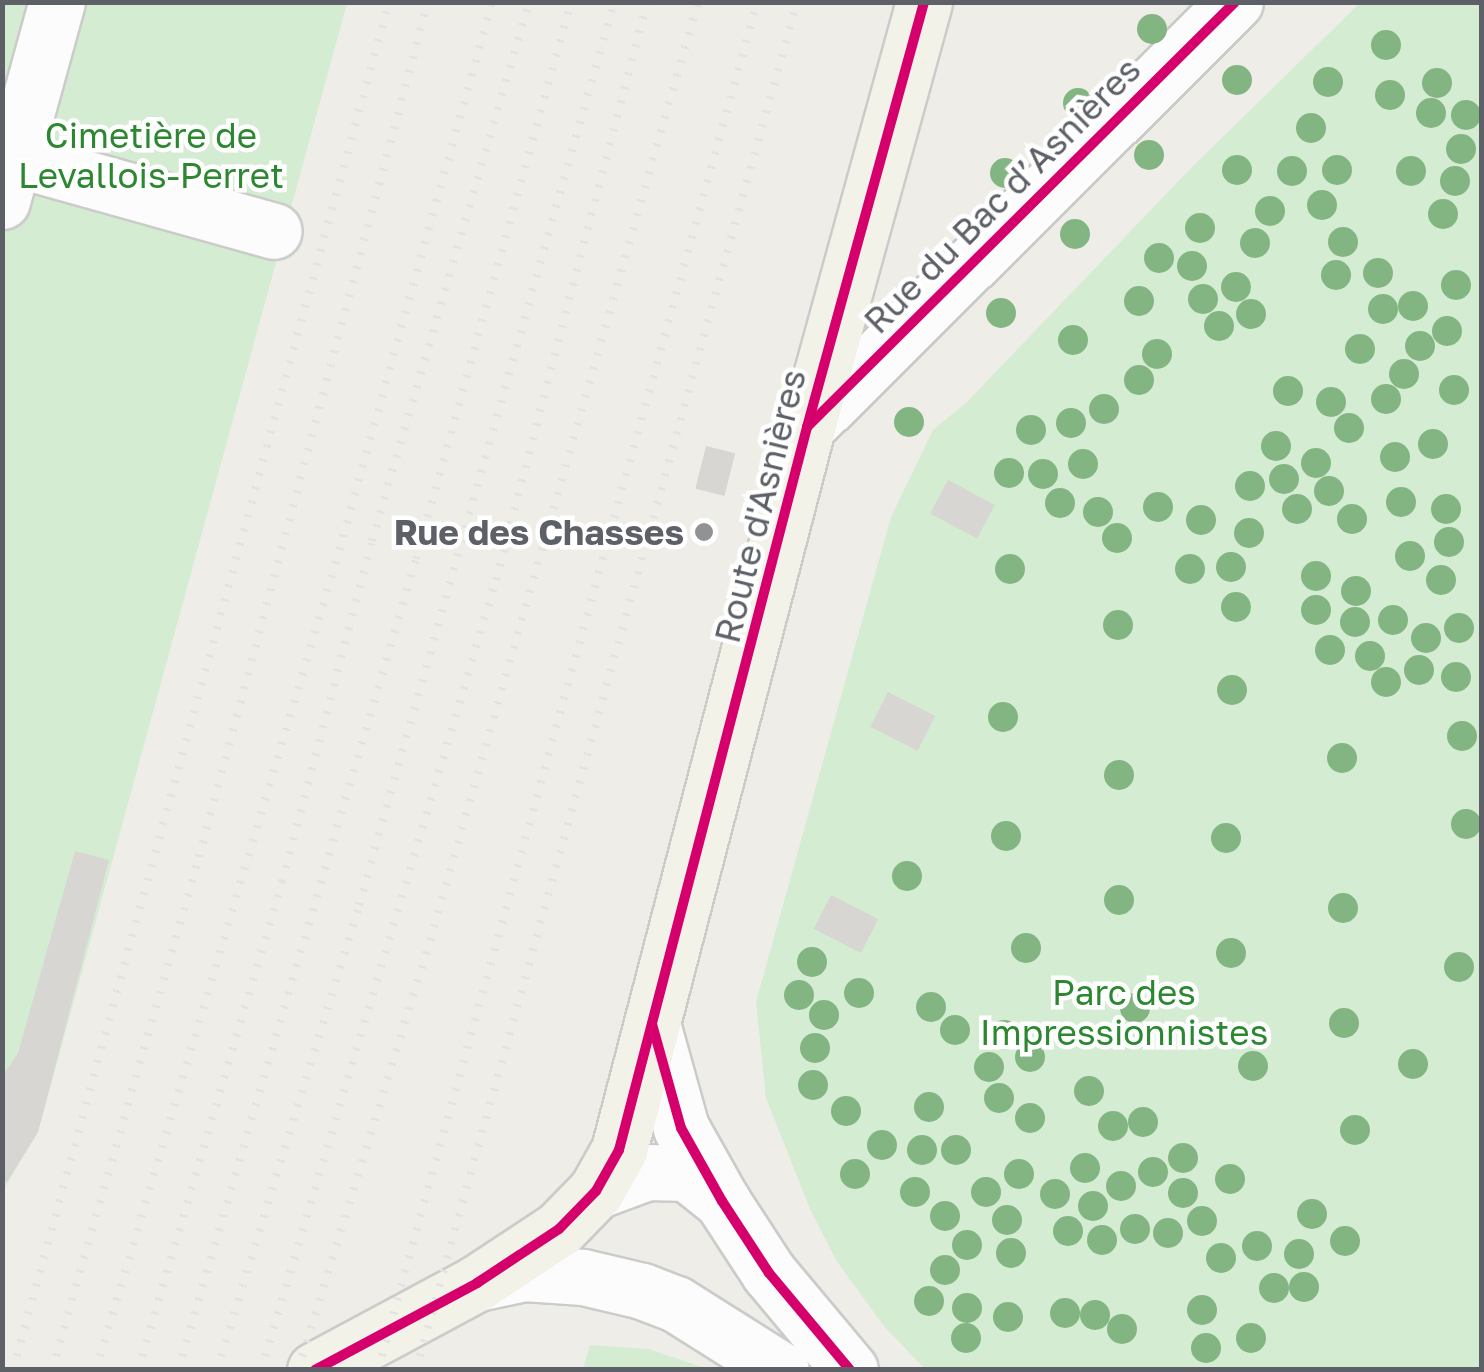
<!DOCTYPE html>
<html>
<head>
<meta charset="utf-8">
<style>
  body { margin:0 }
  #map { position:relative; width:1484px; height:1372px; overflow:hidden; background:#eeede8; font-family:"Golos Text",sans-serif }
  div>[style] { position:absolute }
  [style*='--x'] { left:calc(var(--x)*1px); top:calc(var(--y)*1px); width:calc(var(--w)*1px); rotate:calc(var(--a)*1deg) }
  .green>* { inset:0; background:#d4ecd1 }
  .building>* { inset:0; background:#d8d6d3; transform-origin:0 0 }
  .roads { filter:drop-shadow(2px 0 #cbcbca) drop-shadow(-2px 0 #cbcbca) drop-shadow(0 2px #cbcbca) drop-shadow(0 -2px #cbcbca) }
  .minor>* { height:55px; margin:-27.5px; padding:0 27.5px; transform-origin:27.5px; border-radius:27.5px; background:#fcfcfc }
  .major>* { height:55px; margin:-27.5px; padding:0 27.5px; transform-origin:27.5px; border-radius:27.5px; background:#f3f2e9 }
  .rail>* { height:8px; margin-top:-4px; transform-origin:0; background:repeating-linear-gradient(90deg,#e3e3e3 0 2.5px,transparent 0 14.5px) }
  .cycleway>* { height:10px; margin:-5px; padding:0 5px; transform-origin:5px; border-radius:5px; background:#d6006c }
  .trees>* { width:30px; height:30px; margin:-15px; border-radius:50%; background:#83b583 }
  .dots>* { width:28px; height:28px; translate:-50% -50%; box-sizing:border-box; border:5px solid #fff; border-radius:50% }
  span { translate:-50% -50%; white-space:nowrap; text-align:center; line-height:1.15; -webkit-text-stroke:9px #fff; paint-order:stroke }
  .park-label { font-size:35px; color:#2c8730 }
  .street-label { font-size:35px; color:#5d6167 }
  .poi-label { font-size:35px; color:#5d6167; font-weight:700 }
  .right { translate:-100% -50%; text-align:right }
  .frame { position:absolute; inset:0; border:5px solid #5d6167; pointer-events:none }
</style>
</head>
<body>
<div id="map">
  <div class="green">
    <i style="clip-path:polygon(3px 3px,347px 3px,38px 1132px,3px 1190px)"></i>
    <i style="clip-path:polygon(1360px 3px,1481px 3px,1481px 1369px,925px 1369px,883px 1325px,836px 1260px,810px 1209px,766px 1098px,756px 1002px,891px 517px,933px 430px,966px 403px,1193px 166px)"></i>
    <i style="clip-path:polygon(590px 1345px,648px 1349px,708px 1369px,583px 1369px)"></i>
  </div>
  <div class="building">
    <i style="left:706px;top:446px;width:30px;height:44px;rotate:14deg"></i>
    <i style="left:948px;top:480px;width:53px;height:38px;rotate:28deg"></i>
    <i style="left:888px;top:692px;width:53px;height:39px;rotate:27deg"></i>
    <i style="clip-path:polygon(75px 851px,109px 860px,38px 1132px,7px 1182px,2px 1178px,2px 1077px,18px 1053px)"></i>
    <i style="left:831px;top:895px;width:53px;height:38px;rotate:27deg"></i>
  </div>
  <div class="roads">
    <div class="minor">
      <i style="--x:2;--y:155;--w:282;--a:15.6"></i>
      <i style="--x:2;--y:201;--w:206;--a:-74.6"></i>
      <i style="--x:807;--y:427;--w:603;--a:-44.8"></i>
      <i style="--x:652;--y:1024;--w:108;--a:74.4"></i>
      <i style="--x:681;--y:1128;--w:84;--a:60.7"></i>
      <i style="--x:722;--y:1201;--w:86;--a:56.9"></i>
      <i style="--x:769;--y:1273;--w:126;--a:50.1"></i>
      <i style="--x:596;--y:1191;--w:54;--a:-20.4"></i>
      <i style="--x:647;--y:1172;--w:40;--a:1.4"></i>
      <i style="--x:687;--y:1173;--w:45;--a:38.7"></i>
      <i style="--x:477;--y:1283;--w:48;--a:-12"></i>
      <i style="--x:524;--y:1273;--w:59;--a:3.9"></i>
      <i style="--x:583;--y:1277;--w:61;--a:13.3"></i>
      <i style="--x:642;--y:1291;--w:36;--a:21"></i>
      <i style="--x:676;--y:1304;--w:124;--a:32.2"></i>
    </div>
    <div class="major">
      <i style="--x:315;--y:1370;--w:184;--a:-28.2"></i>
      <i style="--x:477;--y:1283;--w:98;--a:-33.4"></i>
      <i style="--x:559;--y:1229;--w:53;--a:-45.8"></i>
      <i style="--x:596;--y:1191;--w:47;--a:-60.7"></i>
      <i style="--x:619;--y:1150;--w:747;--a:-75.42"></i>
      <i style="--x:807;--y:427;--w:441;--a:-74.6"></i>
    </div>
  </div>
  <div class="rail">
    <i style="--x:13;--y:1370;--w:1419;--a:-74.63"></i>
    <i style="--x:52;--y:1370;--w:534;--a:-74.01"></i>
    <i style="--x:199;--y:857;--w:885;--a:-75.01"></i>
    <i style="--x:96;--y:1370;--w:869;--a:-73.48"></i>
    <i style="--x:343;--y:537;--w:555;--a:-74.44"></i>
    <i style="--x:138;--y:1370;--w:509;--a:-73.56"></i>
    <i style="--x:282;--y:882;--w:353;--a:-75.2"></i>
    <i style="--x:372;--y:541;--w:561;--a:-73.76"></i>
    <i style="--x:178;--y:1370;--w:845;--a:-73.64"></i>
    <i style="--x:416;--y:559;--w:578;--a:-74.45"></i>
    <i style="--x:217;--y:1370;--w:486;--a:-73"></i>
    <i style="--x:359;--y:905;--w:938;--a:-74.23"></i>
    <i style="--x:261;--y:1370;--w:824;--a:-73.43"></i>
    <i style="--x:496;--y:580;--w:597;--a:-75.36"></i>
    <i style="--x:298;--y:1370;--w:463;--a:-72.9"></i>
    <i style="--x:434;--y:927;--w:962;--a:-74.07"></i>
    <i style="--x:378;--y:1370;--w:1420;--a:-74.51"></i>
    <i style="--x:416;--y:1370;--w:1420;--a:-74.44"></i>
  </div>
  <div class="cycleway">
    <i style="--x:807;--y:427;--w:603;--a:-44.8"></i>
    <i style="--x:652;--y:1024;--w:108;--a:74.4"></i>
    <i style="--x:681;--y:1128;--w:84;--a:60.7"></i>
    <i style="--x:722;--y:1201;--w:86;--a:56.9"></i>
    <i style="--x:769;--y:1273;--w:126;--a:50.1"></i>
    <i style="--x:315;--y:1370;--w:184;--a:-28.2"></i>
    <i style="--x:477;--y:1283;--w:98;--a:-33.4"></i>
    <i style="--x:559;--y:1229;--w:53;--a:-45.8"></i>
    <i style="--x:596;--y:1191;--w:47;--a:-60.7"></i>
    <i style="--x:619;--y:1150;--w:747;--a:-75.42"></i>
    <i style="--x:807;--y:427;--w:441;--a:-74.6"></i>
  </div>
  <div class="trees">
    <i style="left:1152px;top:29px"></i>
    <i style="left:1386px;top:45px"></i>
    <i style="left:1237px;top:80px"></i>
    <i style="left:1328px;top:82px"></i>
    <i style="left:1437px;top:83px"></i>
    <i style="left:1390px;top:95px"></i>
    <i style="left:1078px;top:103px"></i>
    <i style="left:1431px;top:113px"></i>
    <i style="left:1466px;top:115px"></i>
    <i style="left:1311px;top:128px"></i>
    <i style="left:1461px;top:149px"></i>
    <i style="left:1149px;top:155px"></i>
    <i style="left:1237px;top:170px"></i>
    <i style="left:1337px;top:170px"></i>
    <i style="left:1292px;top:171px"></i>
    <i style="left:1411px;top:171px"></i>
    <i style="left:1005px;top:173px"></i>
    <i style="left:1455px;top:181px"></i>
    <i style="left:1322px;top:205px"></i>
    <i style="left:1270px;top:211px"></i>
    <i style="left:1443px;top:214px"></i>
    <i style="left:1200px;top:228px"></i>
    <i style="left:1075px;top:234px"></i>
    <i style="left:1343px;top:242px"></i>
    <i style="left:1255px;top:243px"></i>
    <i style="left:1159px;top:258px"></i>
    <i style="left:1192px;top:266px"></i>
    <i style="left:1378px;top:273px"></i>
    <i style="left:1336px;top:275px"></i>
    <i style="left:1456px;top:285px"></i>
    <i style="left:1236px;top:287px"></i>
    <i style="left:1203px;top:299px"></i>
    <i style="left:1139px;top:301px"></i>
    <i style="left:1413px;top:306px"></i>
    <i style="left:1383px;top:309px"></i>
    <i style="left:1001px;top:313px"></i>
    <i style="left:1251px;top:314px"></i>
    <i style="left:1219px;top:326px"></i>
    <i style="left:1447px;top:331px"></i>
    <i style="left:1073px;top:340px"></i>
    <i style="left:1420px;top:346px"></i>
    <i style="left:1360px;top:349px"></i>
    <i style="left:1157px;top:354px"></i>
    <i style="left:1404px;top:374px"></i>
    <i style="left:1139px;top:380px"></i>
    <i style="left:1454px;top:390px"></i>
    <i style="left:1288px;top:391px"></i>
    <i style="left:1386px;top:399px"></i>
    <i style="left:1331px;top:402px"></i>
    <i style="left:1104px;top:409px"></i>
    <i style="left:909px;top:422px"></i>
    <i style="left:1071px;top:423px"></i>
    <i style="left:1349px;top:428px"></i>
    <i style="left:1031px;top:430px"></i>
    <i style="left:1433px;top:444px"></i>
    <i style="left:1276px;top:446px"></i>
    <i style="left:1395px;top:457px"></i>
    <i style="left:1316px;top:463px"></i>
    <i style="left:1083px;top:464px"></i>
    <i style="left:1009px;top:473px"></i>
    <i style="left:1043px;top:474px"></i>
    <i style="left:1284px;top:479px"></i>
    <i style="left:1250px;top:486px"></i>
    <i style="left:1329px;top:491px"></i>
    <i style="left:1401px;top:502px"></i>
    <i style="left:1060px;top:503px"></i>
    <i style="left:1158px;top:507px"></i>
    <i style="left:1297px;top:509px"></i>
    <i style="left:1446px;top:509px"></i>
    <i style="left:1098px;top:512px"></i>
    <i style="left:1352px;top:519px"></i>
    <i style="left:1201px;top:520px"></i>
    <i style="left:1249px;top:533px"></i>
    <i style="left:1117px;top:538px"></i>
    <i style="left:1449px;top:542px"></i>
    <i style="left:1410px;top:556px"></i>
    <i style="left:1231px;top:567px"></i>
    <i style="left:1010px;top:569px"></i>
    <i style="left:1190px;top:569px"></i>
    <i style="left:1316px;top:576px"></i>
    <i style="left:1441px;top:580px"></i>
    <i style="left:1356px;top:591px"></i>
    <i style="left:1236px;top:607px"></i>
    <i style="left:1316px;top:610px"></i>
    <i style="left:1393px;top:620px"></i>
    <i style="left:1355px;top:622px"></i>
    <i style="left:1118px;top:625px"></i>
    <i style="left:1459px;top:628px"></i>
    <i style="left:1426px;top:638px"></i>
    <i style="left:1330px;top:650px"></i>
    <i style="left:1370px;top:656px"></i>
    <i style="left:1419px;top:670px"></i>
    <i style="left:1456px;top:677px"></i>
    <i style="left:1386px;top:682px"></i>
    <i style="left:1232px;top:690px"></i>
    <i style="left:1003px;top:717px"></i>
    <i style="left:1462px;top:736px"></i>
    <i style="left:1342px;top:758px"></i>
    <i style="left:1119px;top:775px"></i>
    <i style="left:1466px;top:824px"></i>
    <i style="left:1006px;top:836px"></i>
    <i style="left:1226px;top:838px"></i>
    <i style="left:907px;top:876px"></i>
    <i style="left:1119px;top:900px"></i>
    <i style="left:1343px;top:908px"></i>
    <i style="left:1026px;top:948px"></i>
    <i style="left:1231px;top:953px"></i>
    <i style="left:812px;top:962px"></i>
    <i style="left:1459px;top:967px"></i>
    <i style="left:859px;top:993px"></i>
    <i style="left:799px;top:995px"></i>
    <i style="left:931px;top:1007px"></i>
    <i style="left:1135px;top:1008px"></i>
    <i style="left:824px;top:1015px"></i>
    <i style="left:1344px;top:1023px"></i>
    <i style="left:955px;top:1030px"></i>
    <i style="left:1004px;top:1035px"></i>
    <i style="left:815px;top:1048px"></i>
    <i style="left:1030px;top:1057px"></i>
    <i style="left:1413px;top:1064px"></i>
    <i style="left:1253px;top:1066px"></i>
    <i style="left:989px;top:1067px"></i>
    <i style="left:813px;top:1085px"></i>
    <i style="left:1089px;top:1091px"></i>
    <i style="left:999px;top:1098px"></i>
    <i style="left:929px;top:1107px"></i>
    <i style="left:846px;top:1111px"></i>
    <i style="left:1030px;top:1118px"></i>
    <i style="left:1143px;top:1122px"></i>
    <i style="left:1113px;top:1126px"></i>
    <i style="left:1355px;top:1130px"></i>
    <i style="left:882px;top:1145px"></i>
    <i style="left:922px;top:1150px"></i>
    <i style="left:956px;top:1150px"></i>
    <i style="left:1183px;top:1158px"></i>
    <i style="left:1085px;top:1168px"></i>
    <i style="left:1153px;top:1172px"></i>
    <i style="left:855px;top:1174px"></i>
    <i style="left:1019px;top:1174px"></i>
    <i style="left:1230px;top:1179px"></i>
    <i style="left:1121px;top:1186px"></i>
    <i style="left:915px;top:1192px"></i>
    <i style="left:986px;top:1192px"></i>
    <i style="left:1183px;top:1193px"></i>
    <i style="left:1055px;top:1194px"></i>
    <i style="left:1093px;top:1206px"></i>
    <i style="left:1312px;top:1214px"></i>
    <i style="left:945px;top:1216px"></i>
    <i style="left:1007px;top:1220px"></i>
    <i style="left:1202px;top:1221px"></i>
    <i style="left:1135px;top:1229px"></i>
    <i style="left:1068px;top:1231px"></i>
    <i style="left:1168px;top:1233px"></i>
    <i style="left:1102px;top:1240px"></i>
    <i style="left:1345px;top:1241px"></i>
    <i style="left:967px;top:1245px"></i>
    <i style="left:1257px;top:1246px"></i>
    <i style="left:1011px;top:1253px"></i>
    <i style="left:1299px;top:1254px"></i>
    <i style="left:1221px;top:1258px"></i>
    <i style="left:945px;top:1270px"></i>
    <i style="left:1304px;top:1287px"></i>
    <i style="left:1274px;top:1288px"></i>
    <i style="left:929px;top:1301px"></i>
    <i style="left:967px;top:1308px"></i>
    <i style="left:1202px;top:1310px"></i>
    <i style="left:1065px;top:1313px"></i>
    <i style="left:1095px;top:1315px"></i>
    <i style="left:1008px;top:1317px"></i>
    <i style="left:1122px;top:1329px"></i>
    <i style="left:966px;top:1338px"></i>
    <i style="left:1251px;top:1338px"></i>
    <i style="left:1206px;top:1348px"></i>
  </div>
  <div class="dots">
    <i style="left:704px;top:532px;background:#909294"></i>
  </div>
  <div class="park-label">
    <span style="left:151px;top:155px">Cimetière de<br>Levallois-Perret</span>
    <span style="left:1124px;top:1012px">Parc des<br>Impressionnistes</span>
  </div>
  <div class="street-label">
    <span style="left:1002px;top:195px;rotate:-45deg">Rue du Bac d’Asnières</span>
    <span style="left:760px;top:506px;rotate:-76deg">Route d'Asnières</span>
  </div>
  <div class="poi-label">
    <span class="right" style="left:684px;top:532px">Rue des Chasses</span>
  </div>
  <div class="frame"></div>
</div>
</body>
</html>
